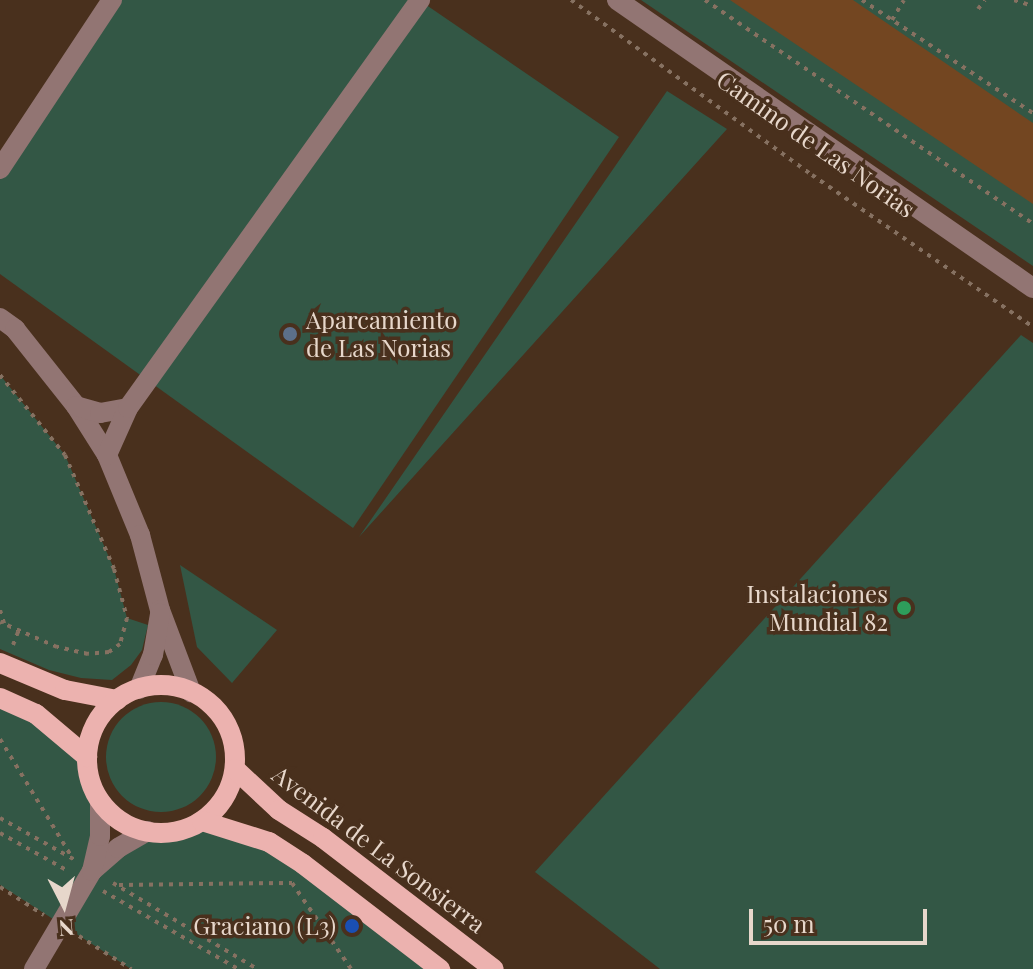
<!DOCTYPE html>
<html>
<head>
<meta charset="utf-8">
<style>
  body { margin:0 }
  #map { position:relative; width:1033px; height:969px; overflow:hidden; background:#49301d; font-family:"Playfair Display",serif }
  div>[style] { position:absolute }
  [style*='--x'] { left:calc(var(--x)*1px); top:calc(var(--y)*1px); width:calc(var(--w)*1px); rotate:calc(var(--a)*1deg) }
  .green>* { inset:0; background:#335745 }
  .round { border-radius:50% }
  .building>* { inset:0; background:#734621 }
  .path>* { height:4px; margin-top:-2px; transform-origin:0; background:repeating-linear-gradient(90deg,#867161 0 4px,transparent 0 10px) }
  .minor>* { height:20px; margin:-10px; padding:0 10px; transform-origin:10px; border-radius:10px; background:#927573 }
  .major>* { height:20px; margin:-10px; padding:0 10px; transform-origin:10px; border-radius:10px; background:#ecb2af }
  .major>.ring { margin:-10px; padding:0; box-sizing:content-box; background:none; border:20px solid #ecb2af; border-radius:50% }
  .dots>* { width:22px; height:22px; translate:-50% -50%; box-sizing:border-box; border:4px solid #49301d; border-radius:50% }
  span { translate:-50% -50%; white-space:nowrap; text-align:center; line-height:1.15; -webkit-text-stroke:7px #49301d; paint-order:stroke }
  .street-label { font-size:24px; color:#e7d7cb }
  .poi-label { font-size:24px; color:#e7d7cb }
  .left { translate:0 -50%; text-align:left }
  .right { translate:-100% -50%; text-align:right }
  .north { position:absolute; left:24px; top:865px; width:80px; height:80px; -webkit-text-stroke:6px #49301d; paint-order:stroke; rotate:174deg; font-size:22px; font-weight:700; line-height:32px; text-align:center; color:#e7d7cb }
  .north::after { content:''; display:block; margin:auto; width:28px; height:36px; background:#e7d7cb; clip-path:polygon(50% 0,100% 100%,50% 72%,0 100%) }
  .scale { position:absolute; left:749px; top:909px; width:178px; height:36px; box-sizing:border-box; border:4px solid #e7d7cb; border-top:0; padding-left:10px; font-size:24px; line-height:28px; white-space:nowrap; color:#e7d7cb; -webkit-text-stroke:6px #49301d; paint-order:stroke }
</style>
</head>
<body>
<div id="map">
  <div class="green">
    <i style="clip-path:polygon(115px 0,419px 0,619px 137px,353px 528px,0 274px,0 171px)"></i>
    <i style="clip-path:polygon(641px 0,1033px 0,1033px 266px)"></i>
    <i style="clip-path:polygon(667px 91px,727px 129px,359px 537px,647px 120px)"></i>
    <i style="clip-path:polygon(1021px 335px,1033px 343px,1033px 969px,660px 969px,535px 872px)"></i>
    <i style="clip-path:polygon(0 375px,65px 455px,114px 569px,127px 618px,148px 625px,142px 650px,131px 665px,112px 680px,81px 678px,49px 670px,0 649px)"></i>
    <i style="clip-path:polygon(180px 565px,277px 630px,232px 683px,197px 647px)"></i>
    <i style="clip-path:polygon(0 698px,87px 757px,100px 801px,92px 869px,147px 831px,175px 832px,202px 821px,243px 831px,440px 969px,131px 969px,0 885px)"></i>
    <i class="round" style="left:106px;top:702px;width:110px;height:110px"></i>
  </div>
  <div class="building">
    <i style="clip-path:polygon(730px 0,853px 0,1033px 123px,1033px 204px)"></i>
  </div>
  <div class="path">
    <i style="--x:571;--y:0;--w:298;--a:36"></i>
    <i style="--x:812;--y:175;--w:268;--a:34.5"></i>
    <i style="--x:705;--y:0;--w:397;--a:34.3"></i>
    <i style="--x:862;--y:0;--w:205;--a:33.5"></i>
    <i style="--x:1014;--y:0;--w:20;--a:18"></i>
    <i style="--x:978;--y:9;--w:11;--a:-52"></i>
    <i style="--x:892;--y:20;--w:23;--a:-59"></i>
    <i style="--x:0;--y:375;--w:103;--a:50.9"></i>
    <i style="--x:65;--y:455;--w:124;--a:66.7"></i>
    <i style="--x:114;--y:569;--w:51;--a:75.1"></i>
    <i style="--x:127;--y:618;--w:27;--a:105"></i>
    <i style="--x:120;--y:644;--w:14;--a:144"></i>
    <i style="--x:109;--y:652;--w:21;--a:175"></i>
    <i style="--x:88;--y:654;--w:32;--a:-167"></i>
    <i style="--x:57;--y:647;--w:62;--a:-156.3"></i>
    <i style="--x:0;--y:610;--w:14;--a:73"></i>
    <i style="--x:13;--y:645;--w:17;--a:-69"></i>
    <i style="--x:0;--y:739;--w:137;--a:58.7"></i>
    <i style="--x:0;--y:818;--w:86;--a:29.2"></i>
    <i style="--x:0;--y:833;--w:78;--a:29.2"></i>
    <i style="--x:113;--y:883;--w:168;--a:30.8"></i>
    <i style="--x:119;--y:885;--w:173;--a:-0.7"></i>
    <i style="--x:292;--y:883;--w:104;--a:55.5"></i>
    <i style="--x:0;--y:887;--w:52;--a:32.5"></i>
    <i style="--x:103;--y:891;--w:156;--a:30"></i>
    <i style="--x:79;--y:936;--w:62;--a:32.4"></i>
  </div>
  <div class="minor">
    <i style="--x:617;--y:0;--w:506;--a:34.7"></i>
    <i style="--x:0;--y:169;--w:203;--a:-56.5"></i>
    <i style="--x:0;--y:318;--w:19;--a:36"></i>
    <i style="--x:15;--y:329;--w:98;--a:51.6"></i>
    <i style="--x:76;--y:406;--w:58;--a:57.7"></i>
    <i style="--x:107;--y:455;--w:87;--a:67.6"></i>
    <i style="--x:140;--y:535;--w:78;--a:75.1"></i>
    <i style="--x:160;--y:610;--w:88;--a:69.3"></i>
    <i style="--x:76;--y:406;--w:25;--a:16"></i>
    <i style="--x:100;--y:413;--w:28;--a:-10"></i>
    <i style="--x:107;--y:455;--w:51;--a:-65.9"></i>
    <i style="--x:128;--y:408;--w:502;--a:-54.41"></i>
    <i style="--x:139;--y:689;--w:37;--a:-68"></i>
    <i style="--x:153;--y:655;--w:42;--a:-80.3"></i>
    <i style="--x:92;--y:871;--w:35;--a:-41"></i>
    <i style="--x:118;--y:848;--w:34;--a:-30"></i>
    <i style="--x:34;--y:969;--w:114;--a:-59.4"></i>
    <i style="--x:92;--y:871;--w:36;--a:-77"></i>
    <i style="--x:100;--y:836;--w:35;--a:-90"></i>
  </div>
  <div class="major">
    <i style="--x:0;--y:663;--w:70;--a:22.6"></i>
    <i style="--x:65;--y:690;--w:53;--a:10.9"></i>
    <i class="ring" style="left:87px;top:685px;width:128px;height:128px"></i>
    <i style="--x:0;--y:698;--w:39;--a:24"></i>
    <i style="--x:36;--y:714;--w:67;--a:40.1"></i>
    <i style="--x:235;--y:769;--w:60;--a:43"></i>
    <i style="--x:279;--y:810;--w:52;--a:32.5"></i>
    <i style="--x:323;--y:838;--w:215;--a:37.5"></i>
    <i style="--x:202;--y:821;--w:70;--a:17.4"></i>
    <i style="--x:269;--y:842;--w:40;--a:32.9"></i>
    <i style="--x:303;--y:864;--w:173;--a:37.5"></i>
  </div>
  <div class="dots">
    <i style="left:290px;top:334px;background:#5c6f8a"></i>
    <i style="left:904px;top:608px;background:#2e9e5b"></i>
    <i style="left:352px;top:926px;background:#1a4fb4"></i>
  </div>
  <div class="street-label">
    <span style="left:816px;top:144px;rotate:35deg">Camino de Las Norias</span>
    <span style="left:379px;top:849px;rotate:37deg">Avenida de La Sonsierra</span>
  </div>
  <div class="poi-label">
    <span class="left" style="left:306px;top:334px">Aparcamiento<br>de Las Norias</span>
    <span class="right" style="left:888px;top:608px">Instalaciones<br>Mundial 82</span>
    <span class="right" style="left:336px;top:926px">Graciano (L3)</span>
  </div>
  <div class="north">N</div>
  <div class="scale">50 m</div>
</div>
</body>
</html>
